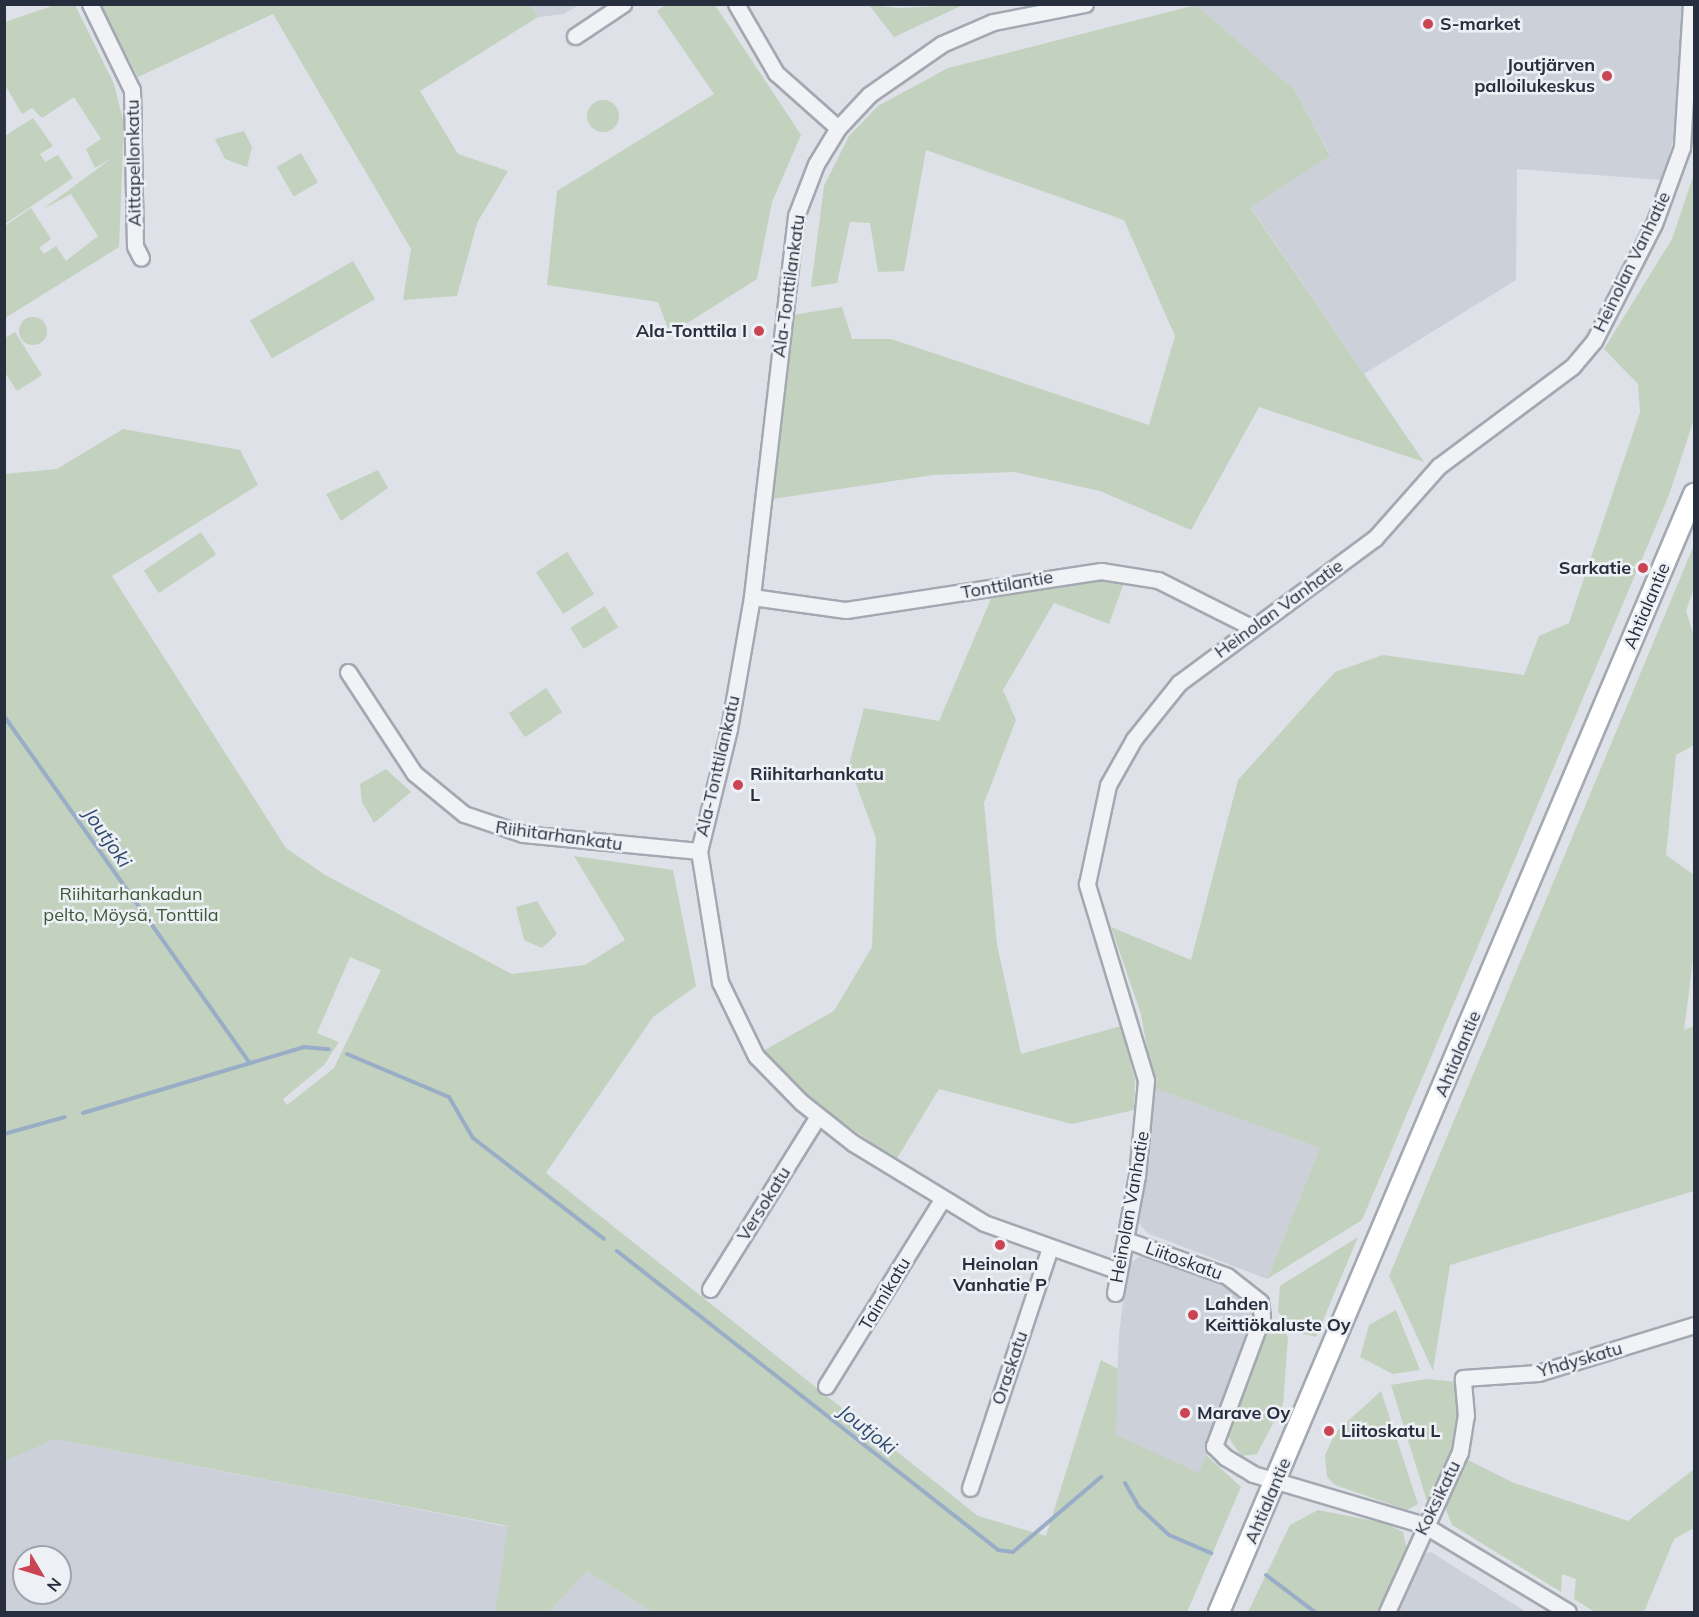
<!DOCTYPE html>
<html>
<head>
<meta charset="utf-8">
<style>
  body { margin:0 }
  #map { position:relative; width:1699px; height:1617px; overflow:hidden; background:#dee1e7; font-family:Mulish,sans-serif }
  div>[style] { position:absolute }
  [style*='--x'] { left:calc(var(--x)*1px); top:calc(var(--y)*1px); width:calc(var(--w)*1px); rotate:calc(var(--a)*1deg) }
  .built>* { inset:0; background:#ccd0d9 }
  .green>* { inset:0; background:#c3d1bf; transform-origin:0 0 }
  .round { border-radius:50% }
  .stream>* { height:4px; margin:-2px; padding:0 2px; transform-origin:2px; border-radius:2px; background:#99adc7 }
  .roads { filter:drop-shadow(2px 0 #a3a8b1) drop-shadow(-2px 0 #a3a8b1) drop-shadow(0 2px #a3a8b1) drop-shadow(0 -2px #a3a8b1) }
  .minor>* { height:15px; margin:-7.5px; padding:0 7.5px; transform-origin:7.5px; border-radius:7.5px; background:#f0f2f6 }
  .major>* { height:20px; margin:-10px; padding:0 10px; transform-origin:10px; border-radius:10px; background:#fff }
  .dots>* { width:16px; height:16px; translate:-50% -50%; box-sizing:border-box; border:3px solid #edf0f5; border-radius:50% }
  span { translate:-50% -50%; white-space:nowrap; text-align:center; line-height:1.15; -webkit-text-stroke:5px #edf0f5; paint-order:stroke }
  .poi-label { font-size:18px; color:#272f3e; font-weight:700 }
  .left { translate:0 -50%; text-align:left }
  .right { translate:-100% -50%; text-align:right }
  .street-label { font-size:18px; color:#272f3e }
  .park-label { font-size:18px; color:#3a5935 }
  .water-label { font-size:20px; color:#324c70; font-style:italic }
  .frame { position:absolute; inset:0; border:6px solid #272f3e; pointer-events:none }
  .north { position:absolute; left:12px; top:1545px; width:60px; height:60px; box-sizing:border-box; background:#edf0f5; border:2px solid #9ea3ac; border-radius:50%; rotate:128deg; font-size:16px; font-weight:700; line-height:24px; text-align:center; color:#272f3e }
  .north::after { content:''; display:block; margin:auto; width:21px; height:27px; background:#cb4453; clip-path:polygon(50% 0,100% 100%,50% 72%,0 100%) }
</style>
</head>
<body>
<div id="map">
  <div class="built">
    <i style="clip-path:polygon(530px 5px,579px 5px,564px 14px,538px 17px)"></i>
    <i style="clip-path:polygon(1196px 5px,1686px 5px,1674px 137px,1662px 180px,1517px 169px,1516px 280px,1364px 374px,1250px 206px,1330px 155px,1294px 89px)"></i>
    <i style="clip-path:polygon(1154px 1088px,1320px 1148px,1267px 1279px,1147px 1233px,1137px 1221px)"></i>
    <i style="clip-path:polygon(1143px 1254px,1225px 1283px,1256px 1308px,1258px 1319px,1199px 1474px,1115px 1435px,1119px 1334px,1128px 1265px)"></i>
    <i style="clip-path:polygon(evenodd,55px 1439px,509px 1527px,495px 1612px,5px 1612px,4px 1461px,55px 1439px,24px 1557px,60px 1557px,60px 1593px,24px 1593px,24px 1557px)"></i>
    <i style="clip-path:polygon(1431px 1552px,1526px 1612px,1398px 1612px,1423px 1554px)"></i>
    <i style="clip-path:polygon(587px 1571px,652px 1612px,549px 1612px)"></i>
  </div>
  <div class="green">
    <i style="clip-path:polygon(667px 4px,715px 5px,801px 135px,772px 202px,757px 279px,670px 334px,658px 302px,547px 285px,557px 191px,714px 94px,657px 11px)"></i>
    <i style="clip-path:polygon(55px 5px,75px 5px,114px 84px,124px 124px,119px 247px,5px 318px,5px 226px,31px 208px,51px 239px,39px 248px,44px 254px,56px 246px,66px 261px,98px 236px,71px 194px,43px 209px,112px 158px,95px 168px,86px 149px,101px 139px,74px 97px,42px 118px,32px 108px,22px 114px,5px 85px,5px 22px)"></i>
    <i style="clip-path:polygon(101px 5px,530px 5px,538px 17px,420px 91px,458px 154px,508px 171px,477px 223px,457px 296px,403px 300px,411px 249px,273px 14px,138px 77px)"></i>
    <i style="clip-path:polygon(869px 5px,899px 8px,963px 5px,894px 37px)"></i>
    <i style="clip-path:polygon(1196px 5px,1294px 89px,1330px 156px,1250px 207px,1424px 462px,1259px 407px,1191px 530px,1100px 491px,1015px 472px,933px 475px,772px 499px,793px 315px,842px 307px,852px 339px,891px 339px,1149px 425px,1175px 336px,1124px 220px,926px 150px,904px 271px,878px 272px,870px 223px,850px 222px,837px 283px,811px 287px,824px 186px,849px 136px,878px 106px,948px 68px)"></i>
    <i class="round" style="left:587px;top:100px;width:32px;height:32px"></i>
    <i style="clip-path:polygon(33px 118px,53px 146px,40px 154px,45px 162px,58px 155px,73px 178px,5px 224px,5px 136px)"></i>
    <i style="clip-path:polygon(244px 131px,252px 147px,247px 167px,225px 159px,215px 139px)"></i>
    <i style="left:301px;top:153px;width:34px;height:28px;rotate:60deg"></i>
    <i style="clip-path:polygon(1694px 174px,1694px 419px,1669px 495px,1362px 1220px,1267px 1279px,1320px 1148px,1154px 1088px,1141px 1014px,1111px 927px,1191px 960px,1238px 780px,1335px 672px,1383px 655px,1524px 675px,1539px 636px,1569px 623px,1640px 412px,1638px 384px,1604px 349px,1672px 239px)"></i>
    <i style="left:353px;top:261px;width:44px;height:119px;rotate:60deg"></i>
    <i class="round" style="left:19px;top:317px;width:28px;height:28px"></i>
    <i style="clip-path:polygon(15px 332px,42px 375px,17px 391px,4px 371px,5px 338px)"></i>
    <i style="clip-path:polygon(evenodd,123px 429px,240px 450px,258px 485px,112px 576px,286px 848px,325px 875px,512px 974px,585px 965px,625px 940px,574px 856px,673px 870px,696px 986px,653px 1017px,546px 1173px,978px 1516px,1046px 1536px,1101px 1360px,1118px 1369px,1116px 1435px,1199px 1473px,1206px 1455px,1241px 1487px,1187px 1612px,652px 1612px,587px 1571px,549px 1612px,495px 1612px,508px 1526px,55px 1439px,5px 1461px,5px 474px,57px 469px,123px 429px,350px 957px,381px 970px,334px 1068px,287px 1105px,283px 1099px,324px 1065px,339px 1042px,317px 1033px,350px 957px)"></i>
    <i style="clip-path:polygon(378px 470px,388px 488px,341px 521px,326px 494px)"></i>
    <i style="left:201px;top:532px;width:27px;height:69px;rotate:56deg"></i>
    <i style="clip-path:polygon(1694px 545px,1694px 588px,1686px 611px,1694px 636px,1694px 745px,1676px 755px,1666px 855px,1694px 875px,1694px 952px,1684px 1030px,1694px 1026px,1694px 1191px,1450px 1265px,1433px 1371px,1389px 1276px)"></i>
    <i style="left:567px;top:552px;width:50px;height:37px;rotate:57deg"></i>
    <i style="clip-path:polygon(1102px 578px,1124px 583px,1109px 624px,1054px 603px,1003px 690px,1016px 720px,984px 803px,997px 945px,1021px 1054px,1121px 1026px,1135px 1080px,1134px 1110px,1072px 1124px,939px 1089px,896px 1160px,800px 1092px,763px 1051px,834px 1011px,872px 947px,876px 838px,849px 765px,864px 708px,939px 721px,993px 594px)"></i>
    <i style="left:605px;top:606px;width:25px;height:41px;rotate:58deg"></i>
    <i style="left:546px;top:688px;width:29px;height:45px;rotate:56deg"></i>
    <i style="clip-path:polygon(386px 769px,411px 792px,374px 823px,362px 802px,360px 784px)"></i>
    <i style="clip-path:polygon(537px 901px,557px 934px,542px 948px,524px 940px,516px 907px)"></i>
    <i style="clip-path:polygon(1358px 1237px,1316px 1337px,1294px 1331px,1278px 1312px,1280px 1286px)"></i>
    <i style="clip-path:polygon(1396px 1310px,1420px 1370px,1393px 1374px,1360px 1357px,1369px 1325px)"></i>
    <i style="clip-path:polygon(1270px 1316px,1288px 1337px,1283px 1404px,1257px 1454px,1241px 1456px,1225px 1432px)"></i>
    <i style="clip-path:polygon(1427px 1379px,1458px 1382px,1460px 1417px,1455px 1453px,1435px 1497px,1427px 1501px,1391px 1385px)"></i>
    <i style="clip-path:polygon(1381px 1391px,1418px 1504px,1407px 1510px,1335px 1485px,1327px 1477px,1325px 1455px,1335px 1433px)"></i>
    <i style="clip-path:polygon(1466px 1459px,1514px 1483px,1628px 1521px,1694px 1469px,1694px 1528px,1674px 1539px,1644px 1612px,1595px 1612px,1574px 1599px,1576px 1579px,1562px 1574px,1561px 1592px,1452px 1525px,1443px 1502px)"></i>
    <i style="clip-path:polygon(1318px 1510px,1384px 1523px,1403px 1532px,1407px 1550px,1380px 1612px,1248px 1612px,1290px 1525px)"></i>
  </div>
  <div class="stream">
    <i style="--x:4;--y:716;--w:425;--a:54.7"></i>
    <i style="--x:347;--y:1054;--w:111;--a:22.9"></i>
    <i style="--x:449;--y:1097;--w:48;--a:59.7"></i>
    <i style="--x:473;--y:1138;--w:165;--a:37.6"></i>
    <i style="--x:83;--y:1113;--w:231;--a:-16.6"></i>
    <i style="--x:304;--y:1047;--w:25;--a:5"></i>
    <i style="--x:4;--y:1134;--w:63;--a:-15.6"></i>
    <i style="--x:617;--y:1251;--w:484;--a:38.1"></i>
    <i style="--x:998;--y:1550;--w:15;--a:8"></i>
    <i style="--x:1013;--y:1552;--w:116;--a:-40.4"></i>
    <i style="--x:1125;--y:1483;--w:28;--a:60"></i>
    <i style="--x:1139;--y:1507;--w:41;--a:43"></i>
    <i style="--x:1169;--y:1535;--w:46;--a:23.2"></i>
    <i style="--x:1266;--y:1575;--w:61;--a:37.1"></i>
  </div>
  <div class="roads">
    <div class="minor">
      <i style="--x:90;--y:4;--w:96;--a:64"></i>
      <i style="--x:132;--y:90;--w:156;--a:88.9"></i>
      <i style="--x:135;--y:246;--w:13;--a:63"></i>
      <i style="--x:736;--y:4;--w:80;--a:59.9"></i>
      <i style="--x:776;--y:73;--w:83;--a:41.6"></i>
      <i style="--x:1085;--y:4;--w:94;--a:168.9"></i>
      <i style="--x:993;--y:22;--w:56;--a:156.7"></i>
      <i style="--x:942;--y:44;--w:89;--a:145.1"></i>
      <i style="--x:869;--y:95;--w:45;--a:133.2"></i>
      <i style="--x:838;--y:128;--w:42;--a:121.4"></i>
      <i style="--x:816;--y:164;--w:56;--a:111"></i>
      <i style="--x:796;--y:216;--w:384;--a:96.6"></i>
      <i style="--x:752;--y:597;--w:134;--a:99.9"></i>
      <i style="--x:729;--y:729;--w:126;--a:103.8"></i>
      <i style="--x:699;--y:851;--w:133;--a:80.9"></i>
      <i style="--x:720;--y:982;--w:82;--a:64.1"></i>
      <i style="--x:756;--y:1056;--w:64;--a:45.6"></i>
      <i style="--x:801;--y:1102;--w:66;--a:38.3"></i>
      <i style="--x:853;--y:1143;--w:153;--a:31.4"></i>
      <i style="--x:984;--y:1223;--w:140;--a:19.6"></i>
      <i style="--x:575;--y:36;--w:58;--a:-33.7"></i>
      <i style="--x:752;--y:597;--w:95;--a:7.9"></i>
      <i style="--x:846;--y:610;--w:258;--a:-8.7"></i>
      <i style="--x:1101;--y:571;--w:58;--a:9"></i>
      <i style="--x:1158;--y:580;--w:104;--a:26.8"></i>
      <i style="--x:348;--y:672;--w:121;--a:56.8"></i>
      <i style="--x:414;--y:773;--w:65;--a:39.4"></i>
      <i style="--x:464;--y:814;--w:62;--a:18.7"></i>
      <i style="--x:523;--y:834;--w:177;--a:5.5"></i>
      <i style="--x:1126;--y:1240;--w:107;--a:19.6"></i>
      <i style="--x:1227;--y:1276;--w:42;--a:38.2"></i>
      <i style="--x:1260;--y:1302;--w:15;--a:82"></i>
      <i style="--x:1262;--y:1317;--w:138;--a:110.4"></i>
      <i style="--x:1214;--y:1446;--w:16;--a:45"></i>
      <i style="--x:1225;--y:1457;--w:33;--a:31"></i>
      <i style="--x:1253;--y:1474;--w:178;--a:16.6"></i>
      <i style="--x:1424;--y:1525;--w:168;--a:31.1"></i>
      <i style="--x:710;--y:1289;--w:202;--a:-58"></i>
      <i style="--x:1115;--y:1293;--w:119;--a:-79.4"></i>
      <i style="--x:1137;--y:1176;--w:96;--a:-84.6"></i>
      <i style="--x:1146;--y:1080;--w:205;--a:-106.8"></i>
      <i style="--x:1087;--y:884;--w:101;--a:-78"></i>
      <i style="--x:1108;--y:785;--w:53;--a:-60.5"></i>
      <i style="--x:1134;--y:739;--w:72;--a:-51.2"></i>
      <i style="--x:1179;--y:683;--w:244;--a:-36.5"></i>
      <i style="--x:1375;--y:538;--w:96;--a:-48.4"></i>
      <i style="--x:1439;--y:466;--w:166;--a:-36.7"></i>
      <i style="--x:1572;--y:367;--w:34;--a:-50"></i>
      <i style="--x:1594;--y:341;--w:131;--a:-62.9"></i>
      <i style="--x:1654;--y:224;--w:82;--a:-70"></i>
      <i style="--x:1682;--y:147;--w:143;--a:-86.4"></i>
      <i style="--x:826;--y:1386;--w:219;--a:-58.1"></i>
      <i style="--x:970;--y:1488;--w:253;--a:-71.6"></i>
      <i style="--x:1387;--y:1612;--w:176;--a:-65.5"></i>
      <i style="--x:1460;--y:1452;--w:36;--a:-81"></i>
      <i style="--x:1466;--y:1416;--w:38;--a:-95"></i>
      <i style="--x:1463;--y:1378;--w:75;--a:-3.8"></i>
      <i style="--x:1538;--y:1373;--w:163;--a:-17.1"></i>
    </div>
    <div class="major">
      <i style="--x:1219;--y:1612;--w:1215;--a:-66.98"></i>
    </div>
  </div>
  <div class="dots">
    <i style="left:1428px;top:24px;background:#cb4453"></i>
    <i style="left:1607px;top:76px;background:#cb4453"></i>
    <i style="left:759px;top:331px;background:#cb4453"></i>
    <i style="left:1643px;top:568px;background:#cb4453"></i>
    <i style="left:738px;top:785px;background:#cb4453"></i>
    <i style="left:1000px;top:1245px;background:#cb4453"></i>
    <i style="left:1193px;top:1315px;background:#cb4453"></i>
    <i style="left:1185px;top:1413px;background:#cb4453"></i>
    <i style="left:1329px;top:1431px;background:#cb4453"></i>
  </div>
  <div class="poi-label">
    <span class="left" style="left:1440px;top:24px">S-market</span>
    <span class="right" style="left:1595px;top:76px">Joutjärven<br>palloilukeskus</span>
    <span class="right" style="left:747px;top:331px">Ala-Tonttila I</span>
    <span class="right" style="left:1631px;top:568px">Sarkatie</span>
    <span class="left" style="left:750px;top:785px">Riihitarhankatu<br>L</span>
    <span style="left:1000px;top:1275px">Heinolan<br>Vanhatie P</span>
    <span class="left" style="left:1205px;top:1315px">Lahden<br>Keittiökaluste Oy</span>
    <span class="left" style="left:1197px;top:1413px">Marave Oy</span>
    <span class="left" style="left:1341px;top:1431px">Liitoskatu L</span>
  </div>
  <div class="street-label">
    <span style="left:134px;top:163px;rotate:-91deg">Aittapellonkatu</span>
    <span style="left:1632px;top:262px;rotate:-64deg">Heinolan Vanhatie</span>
    <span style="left:789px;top:286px;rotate:-82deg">Ala-Tonttilankatu</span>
    <span style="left:1007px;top:585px;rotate:-10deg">Tonttilantie</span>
    <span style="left:1647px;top:606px;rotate:-67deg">Ahtialantie</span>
    <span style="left:1279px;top:609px;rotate:-36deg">Heinolan Vanhatie</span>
    <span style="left:718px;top:766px;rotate:-77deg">Ala-Tonttilankatu</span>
    <span style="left:559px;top:836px;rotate:8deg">Riihitarhankatu</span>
    <span style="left:1458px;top:1054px;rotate:-67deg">Ahtialantie</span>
    <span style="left:764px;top:1204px;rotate:-58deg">Versokatu</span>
    <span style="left:1130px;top:1207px;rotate:-80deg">Heinolan Vanhatie</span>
    <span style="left:1184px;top:1261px;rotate:20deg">Liitoskatu</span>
    <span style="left:885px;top:1294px;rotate:-59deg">Taimikatu</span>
    <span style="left:1580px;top:1360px;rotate:-16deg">Yhdyskatu</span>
    <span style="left:1010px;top:1368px;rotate:-71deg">Oraskatu</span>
    <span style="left:1438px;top:1498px;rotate:-64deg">Koksikatu</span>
    <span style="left:1268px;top:1501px;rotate:-67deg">Ahtialantie</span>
  </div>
  <div class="park-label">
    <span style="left:131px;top:905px">Riihitarhankadun<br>pelto, Möysä, Tonttila</span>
  </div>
  <div class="water-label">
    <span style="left:108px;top:837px;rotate:55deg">Joutjoki</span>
    <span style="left:868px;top:1429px;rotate:38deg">Joutjoki</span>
  </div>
  <div class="frame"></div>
  <div class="north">N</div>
</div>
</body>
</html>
